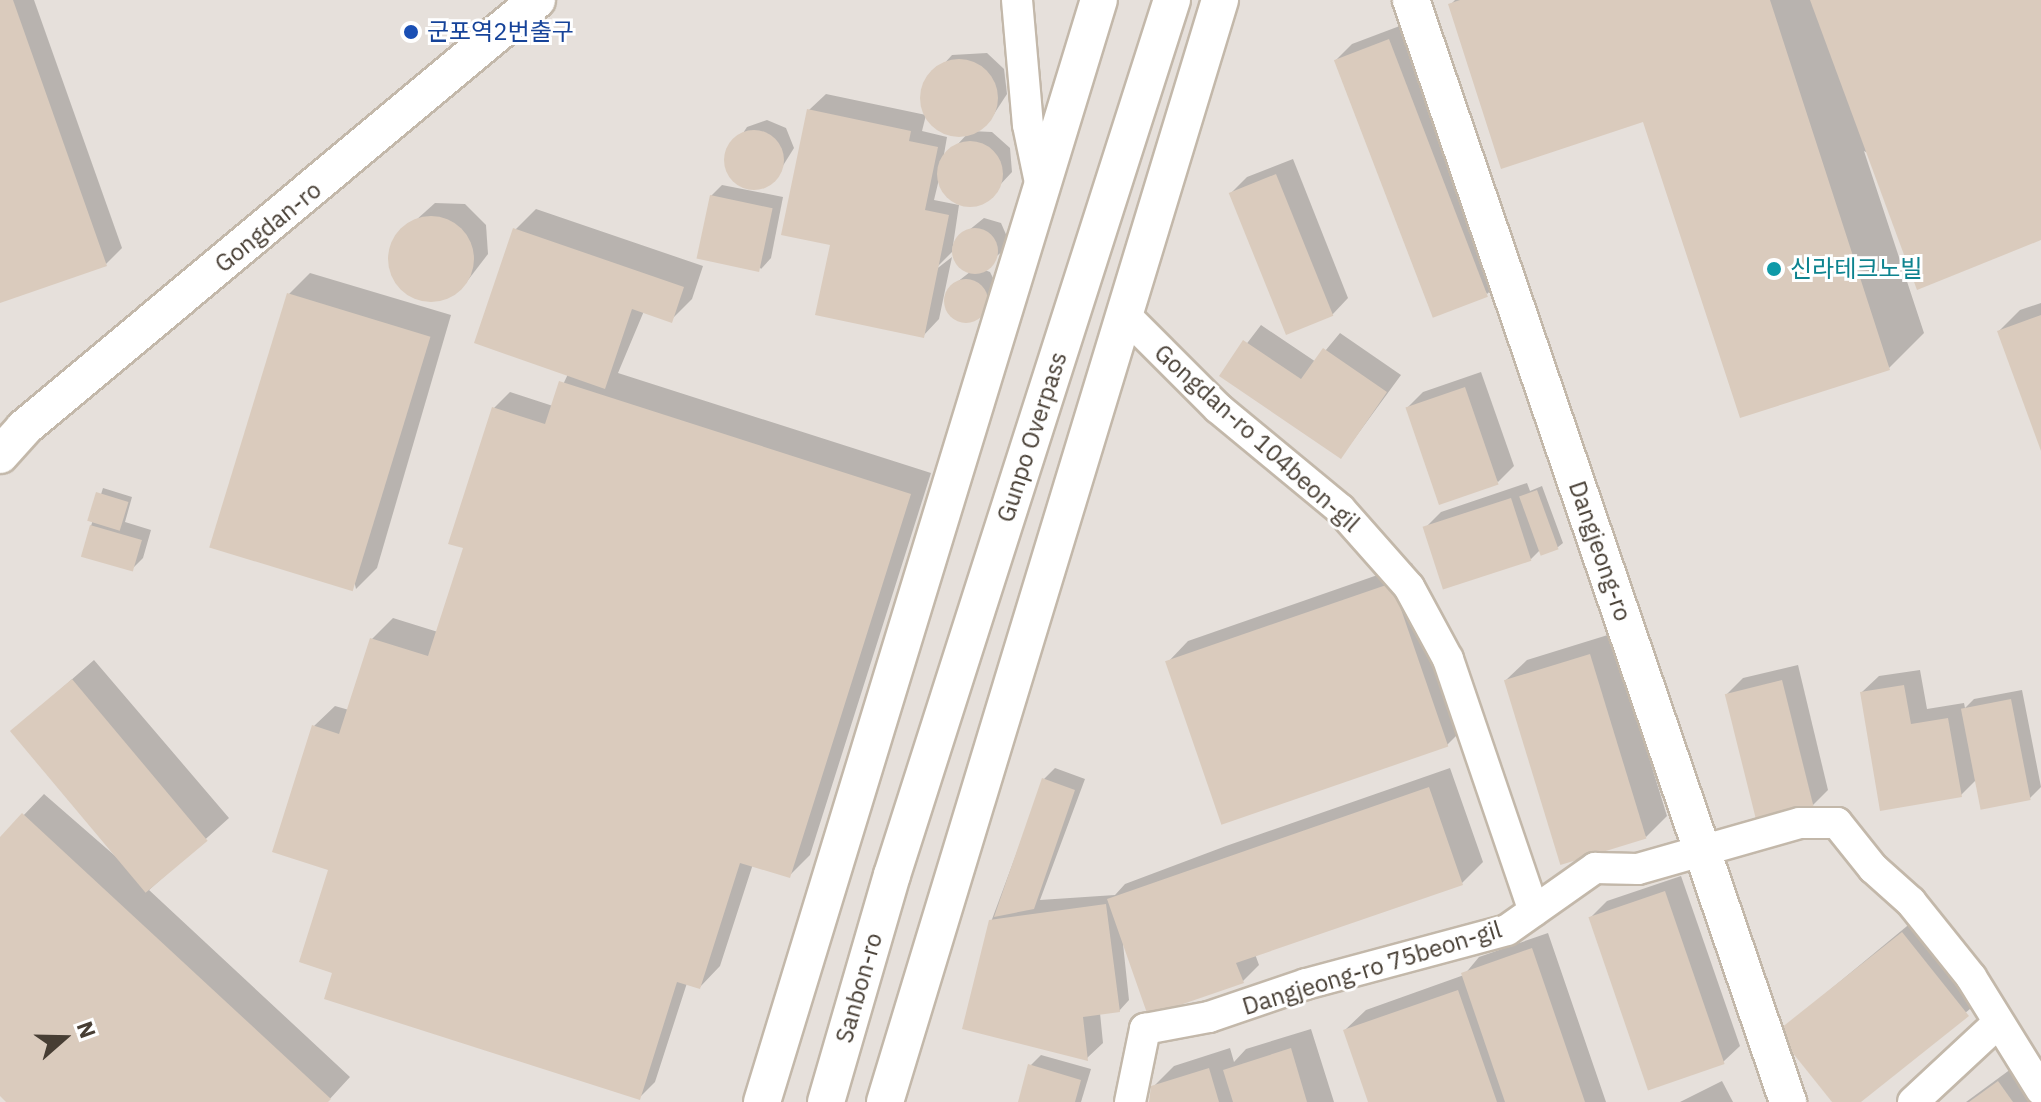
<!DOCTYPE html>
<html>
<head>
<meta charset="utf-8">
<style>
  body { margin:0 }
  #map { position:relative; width:2041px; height:1102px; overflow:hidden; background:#f4eee6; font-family:"IBM Plex Sans","Noto Sans KR",sans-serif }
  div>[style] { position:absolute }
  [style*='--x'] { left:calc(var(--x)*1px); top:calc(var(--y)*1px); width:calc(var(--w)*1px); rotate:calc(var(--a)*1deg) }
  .industrial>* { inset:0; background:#e6e0db; transform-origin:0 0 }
  .shadow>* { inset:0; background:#0003 }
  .building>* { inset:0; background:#dacbbd; transform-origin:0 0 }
  .round { border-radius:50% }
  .roads { filter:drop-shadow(2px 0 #c3b8aa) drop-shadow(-2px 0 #c3b8aa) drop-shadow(0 2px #c3b8aa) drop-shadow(0 -2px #c3b8aa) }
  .minor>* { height:30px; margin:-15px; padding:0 15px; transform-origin:15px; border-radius:15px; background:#fff }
  .tertiary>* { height:36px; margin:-18px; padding:0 18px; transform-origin:18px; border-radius:18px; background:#fff }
  .dots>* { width:22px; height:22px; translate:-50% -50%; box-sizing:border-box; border:4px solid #fff; border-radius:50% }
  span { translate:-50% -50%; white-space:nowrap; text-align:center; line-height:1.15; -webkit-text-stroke:6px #fff; paint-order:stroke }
  .transit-label { font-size:24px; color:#164399 }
  .left { translate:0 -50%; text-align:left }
  .street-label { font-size:24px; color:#473e34 }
  .culture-label { font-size:24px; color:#0d838f }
  .north { position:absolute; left:24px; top:998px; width:80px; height:80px; -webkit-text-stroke:6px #fff; paint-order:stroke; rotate:70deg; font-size:22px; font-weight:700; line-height:32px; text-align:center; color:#473e34 }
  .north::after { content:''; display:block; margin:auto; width:28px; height:36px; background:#473e34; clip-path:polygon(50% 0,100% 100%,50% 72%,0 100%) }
</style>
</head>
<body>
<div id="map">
  <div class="industrial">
    <i style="left:0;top:0;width:2041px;height:1102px"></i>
  </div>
  <div class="shadow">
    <i style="clip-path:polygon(0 0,34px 0,122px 248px,106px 264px,0 301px)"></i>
    <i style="clip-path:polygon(1455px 0,2041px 0,2041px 238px,1864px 151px,1924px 333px,1889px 368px,1644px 120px,1450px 5px)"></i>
    <i style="clip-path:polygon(1405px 24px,1504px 278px,1487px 294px,1336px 60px,1352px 44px)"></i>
    <i style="clip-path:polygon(987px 53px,1004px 69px,1007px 94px,992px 117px,981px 128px,955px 135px,932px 123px,922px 99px,924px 86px,952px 55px)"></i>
    <i style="clip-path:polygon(826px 94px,926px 115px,922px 131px,947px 137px,943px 160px,970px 131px,992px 132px,1010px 148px,1012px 172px,984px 202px,960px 204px,942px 188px,940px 175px,934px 200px,959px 205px,952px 252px,930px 274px,952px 257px,939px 319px,923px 336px,833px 244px,809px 110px)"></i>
    <i style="clip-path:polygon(767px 120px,786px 128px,794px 148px,774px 180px,754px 188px,734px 179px,726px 159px,747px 127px)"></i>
    <i style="clip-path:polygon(1293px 159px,1348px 298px,1332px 315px,1231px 193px,1247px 177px)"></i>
    <i style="clip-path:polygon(722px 185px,783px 197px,771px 258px,761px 269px,711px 196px)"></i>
    <i style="clip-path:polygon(435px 203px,465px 204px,486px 225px,488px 254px,465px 284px,442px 299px,429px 301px,404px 290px,391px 265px,396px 238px)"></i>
    <i style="clip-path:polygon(536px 209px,703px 266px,692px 299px,671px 320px,644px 311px,618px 373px,931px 473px,810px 855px,789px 876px,753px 864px,720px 966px,700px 987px,687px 983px,655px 1082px,639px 1098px,335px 972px,330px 869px,314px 726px,335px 706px,349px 710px,372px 639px,393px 618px,438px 632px,466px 547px,494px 408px,510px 392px,553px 406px,568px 374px,515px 230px)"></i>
    <i style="clip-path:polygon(984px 218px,1001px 223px,1008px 239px,1006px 248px,982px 269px,990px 272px,999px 290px,991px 305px,971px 321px,954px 317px,946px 302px,952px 286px,970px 272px,953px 256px,962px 248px,956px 248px,958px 239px)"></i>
    <i style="clip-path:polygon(310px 273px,451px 315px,377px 568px,356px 589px,289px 294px)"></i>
    <i style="clip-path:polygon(2041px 303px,2041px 446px,1999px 331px,2020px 310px)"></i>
    <i style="clip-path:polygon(1261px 325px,1316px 362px,1340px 333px,1401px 375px,1341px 457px,1222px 376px)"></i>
    <i style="clip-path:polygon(1481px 372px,1514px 466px,1498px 482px,1407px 408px,1423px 392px)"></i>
    <i style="clip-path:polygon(1527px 483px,1530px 491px,1542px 486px,1563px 543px,1558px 547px,1540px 550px,1531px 559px,1425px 528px,1441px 512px)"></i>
    <i style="clip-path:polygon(103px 488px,132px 497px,125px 522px,151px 530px,143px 558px,132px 569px,91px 526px)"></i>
    <i style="clip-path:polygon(1412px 563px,1468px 724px,1447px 745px,1168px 662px,1188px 641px)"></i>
    <i style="clip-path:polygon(1611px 634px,1667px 816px,1646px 837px,1506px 680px,1527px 660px)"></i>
    <i style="clip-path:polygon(94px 660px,229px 818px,149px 890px,350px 1077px,327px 1102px,9px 1102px,0 1094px,0 840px,44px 794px,137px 875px,13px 731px)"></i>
    <i style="clip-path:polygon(1798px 665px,1828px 790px,1812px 806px,1727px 694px,1743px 678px)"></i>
    <i style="clip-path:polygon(1920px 670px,1927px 709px,1964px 703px,1965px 708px,1974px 699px,2022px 690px,2041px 787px,2030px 798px,1977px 779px,1961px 795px,1862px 692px,1879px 676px)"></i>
    <i style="clip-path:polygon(1055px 768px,1085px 779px,1040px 900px,1115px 895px,1125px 884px,1226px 846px,1450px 768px,1483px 862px,1462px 883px,1255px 954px,1259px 965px,1243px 981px,1123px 944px,1129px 1000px,1119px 1011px,1100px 1013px,1103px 1043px,1087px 1058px,991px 922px,1044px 779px)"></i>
    <i style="clip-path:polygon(1681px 876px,1740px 1046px,1723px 1062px,1591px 917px,1607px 901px)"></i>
    <i style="clip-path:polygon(1924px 912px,1988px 994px,1858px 1102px,1834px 1102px,1779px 1032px)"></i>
    <i style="clip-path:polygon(1548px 933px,1606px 1102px,1370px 1102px,1345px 1030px,1366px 1010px,1464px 975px,1479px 957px)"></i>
    <i style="clip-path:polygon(1311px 1029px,1334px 1102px,1151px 1102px,1153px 1087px,1174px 1066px,1230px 1048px,1234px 1062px,1246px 1049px)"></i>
    <i style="clip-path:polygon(1041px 1055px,1091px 1069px,1081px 1102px,1020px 1102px,1030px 1066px)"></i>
    <i style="clip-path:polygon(2015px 1066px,2041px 1102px,1966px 1102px)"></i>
    <i style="clip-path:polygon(1722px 1081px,1733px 1102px,1680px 1102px)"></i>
  </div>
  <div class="building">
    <i style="clip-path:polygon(0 0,13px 0,107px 266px,0 303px)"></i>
    <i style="clip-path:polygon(1460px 0,1770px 0,1890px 370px,1740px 418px,1643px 122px,1501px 169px,1448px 4px)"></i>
    <i style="clip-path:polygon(1810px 0,2041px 0,2041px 240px,1917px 290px)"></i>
    <i style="left:1389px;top:39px;width:276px;height:59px;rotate:69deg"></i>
    <i class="round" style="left:920px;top:59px;width:78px;height:78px"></i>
    <i style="clip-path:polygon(807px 109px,911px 131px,909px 141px,938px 147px,925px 210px,949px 215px,924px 338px,815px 315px,830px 245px,781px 235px)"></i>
    <i class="round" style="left:724px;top:130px;width:60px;height:60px"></i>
    <i class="round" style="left:937px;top:141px;width:66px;height:66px"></i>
    <i style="left:1276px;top:174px;width:153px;height:51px;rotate:68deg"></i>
    <i style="left:710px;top:195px;width:64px;height:65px;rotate:12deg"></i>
    <i class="round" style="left:388px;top:216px;width:86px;height:86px"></i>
    <i style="clip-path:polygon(513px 228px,684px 287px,672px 323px,632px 309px,605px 389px,474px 343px)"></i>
    <i class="round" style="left:952px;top:228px;width:46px;height:46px"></i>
    <i class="round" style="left:944px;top:279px;width:44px;height:44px"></i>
    <i style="left:287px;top:293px;width:150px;height:266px;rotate:17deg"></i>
    <i style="clip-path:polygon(2041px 315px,2041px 451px,1997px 331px)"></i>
    <i style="clip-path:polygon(1243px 340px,1301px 379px,1323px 348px,1387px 392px,1341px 459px,1219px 376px)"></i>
    <i style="clip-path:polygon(559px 381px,911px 494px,790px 878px,740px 863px,700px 989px,677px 982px,640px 1100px,324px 999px,332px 973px,299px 962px,328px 870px,272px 852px,312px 725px,339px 734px,370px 638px,428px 656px,463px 548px,448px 544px,492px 407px,545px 424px)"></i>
    <i style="left:1465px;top:387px;width:103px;height:63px;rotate:71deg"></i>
    <i style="left:1537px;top:490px;width:63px;height:19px;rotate:70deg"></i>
    <i style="left:96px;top:492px;width:34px;height:30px;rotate:17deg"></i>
    <i style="left:1511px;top:498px;width:66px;height:93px;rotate:72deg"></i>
    <i style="left:90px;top:525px;width:54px;height:33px;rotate:16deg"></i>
    <i style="left:1392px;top:583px;width:173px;height:240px;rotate:71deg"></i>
    <i style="left:1590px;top:654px;width:193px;height:90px;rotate:73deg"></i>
    <i style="left:72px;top:679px;width:211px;height:81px;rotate:50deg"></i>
    <i style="left:1782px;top:680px;width:132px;height:59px;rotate:76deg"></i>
    <i style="clip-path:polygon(1904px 685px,1911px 724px,1948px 718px,1962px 797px,1880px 811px,1860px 692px)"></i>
    <i style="left:2011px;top:699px;width:103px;height:51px;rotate:79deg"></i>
    <i style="clip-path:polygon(1042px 778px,1075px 790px,1034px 909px,994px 917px)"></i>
    <i style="clip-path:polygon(1429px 787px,1463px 885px,1236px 963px,1244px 983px,1148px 1016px,1107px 899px)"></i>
    <i style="clip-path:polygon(22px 813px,331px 1099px,328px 1102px,6px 1102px,0 1096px,0 837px)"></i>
    <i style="left:1665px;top:891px;width:183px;height:81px;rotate:71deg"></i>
    <i style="clip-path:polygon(1106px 904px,1120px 1012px,1083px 1017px,1088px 1061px,962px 1029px,989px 920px)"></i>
    <i style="clip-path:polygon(1902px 932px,1969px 1016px,1861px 1102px,1832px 1102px,1776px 1032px)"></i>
    <i style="clip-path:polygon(1532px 948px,1585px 1102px,1505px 1102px,1461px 973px)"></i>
    <i style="clip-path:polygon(1458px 990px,1497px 1102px,1368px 1102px,1343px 1030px)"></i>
    <i style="clip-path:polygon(1291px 1048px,1307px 1102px,1233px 1102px,1223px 1070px)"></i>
    <i style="clip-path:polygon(1028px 1064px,1081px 1080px,1075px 1102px,1018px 1102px)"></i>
    <i style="clip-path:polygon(1209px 1068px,1219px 1102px,1149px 1102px,1151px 1086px)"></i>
    <i style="clip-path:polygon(1998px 1081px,2013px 1102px,1969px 1102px)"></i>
  </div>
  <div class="roads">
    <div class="minor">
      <i style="--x:1017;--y:0;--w:125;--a:85"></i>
      <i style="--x:1028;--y:125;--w:68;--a:78.2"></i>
      <i style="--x:1127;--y:317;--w:129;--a:45"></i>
      <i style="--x:1218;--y:408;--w:158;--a:39.6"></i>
      <i style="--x:1340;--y:509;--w:104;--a:48.5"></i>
      <i style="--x:1409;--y:587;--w:82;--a:61.6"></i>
      <i style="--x:1448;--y:659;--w:266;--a:71.2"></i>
      <i style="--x:1130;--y:1102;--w:75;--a:-78.4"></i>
      <i style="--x:1145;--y:1029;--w:65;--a:-10.6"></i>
      <i style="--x:1209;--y:1017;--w:102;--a:-18.8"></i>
      <i style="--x:1306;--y:984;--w:208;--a:-15"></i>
      <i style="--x:1507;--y:930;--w:108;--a:-35.2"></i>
      <i style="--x:1595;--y:868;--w:43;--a:1.3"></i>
      <i style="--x:1638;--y:869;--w:168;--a:-15.9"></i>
      <i style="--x:1800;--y:823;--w:37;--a:0"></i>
      <i style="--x:1837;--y:823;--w:58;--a:51.3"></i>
      <i style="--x:1873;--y:868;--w:51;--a:41.8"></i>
      <i style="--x:1911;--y:902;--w:96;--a:51.3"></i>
      <i style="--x:1971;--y:977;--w:133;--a:58.2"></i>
      <i style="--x:1913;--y:1102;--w:116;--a:-42.9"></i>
    </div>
    <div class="tertiary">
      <i style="--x:1411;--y:0;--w:1165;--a:71.11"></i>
      <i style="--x:0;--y:455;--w:36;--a:-48"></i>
      <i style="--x:24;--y:428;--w:668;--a:-39.84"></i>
      <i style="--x:762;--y:1102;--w:1152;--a:-73"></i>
      <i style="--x:826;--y:1102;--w:236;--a:-73.8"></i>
      <i style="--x:892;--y:875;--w:919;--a:-72.26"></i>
      <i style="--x:885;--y:1102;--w:1152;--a:-73.09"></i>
    </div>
  </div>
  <div class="dots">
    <i style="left:411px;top:32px;background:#1a4fb4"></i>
    <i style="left:1774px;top:269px;background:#0f9aa8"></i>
  </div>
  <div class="transit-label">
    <span class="left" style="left:427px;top:32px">군포역2번출구</span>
  </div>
  <div class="street-label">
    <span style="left:268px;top:227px;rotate:-39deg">Gongdan-ro</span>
    <span style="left:1032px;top:437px;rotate:-72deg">Gunpo Overpass</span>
    <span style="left:1257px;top:438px;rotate:42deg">Gongdan-ro 104beon-gil</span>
    <span style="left:1600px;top:551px;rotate:71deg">Dangjeong-ro</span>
    <span style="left:1372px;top:968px;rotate:-17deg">Dangjeong-ro 75beon-gil</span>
    <span style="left:859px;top:988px;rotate:-74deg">Sanbon-ro</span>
  </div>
  <div class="culture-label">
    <span class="left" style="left:1790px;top:269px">신라테크노빌</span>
  </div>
  <div class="north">N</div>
</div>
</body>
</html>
